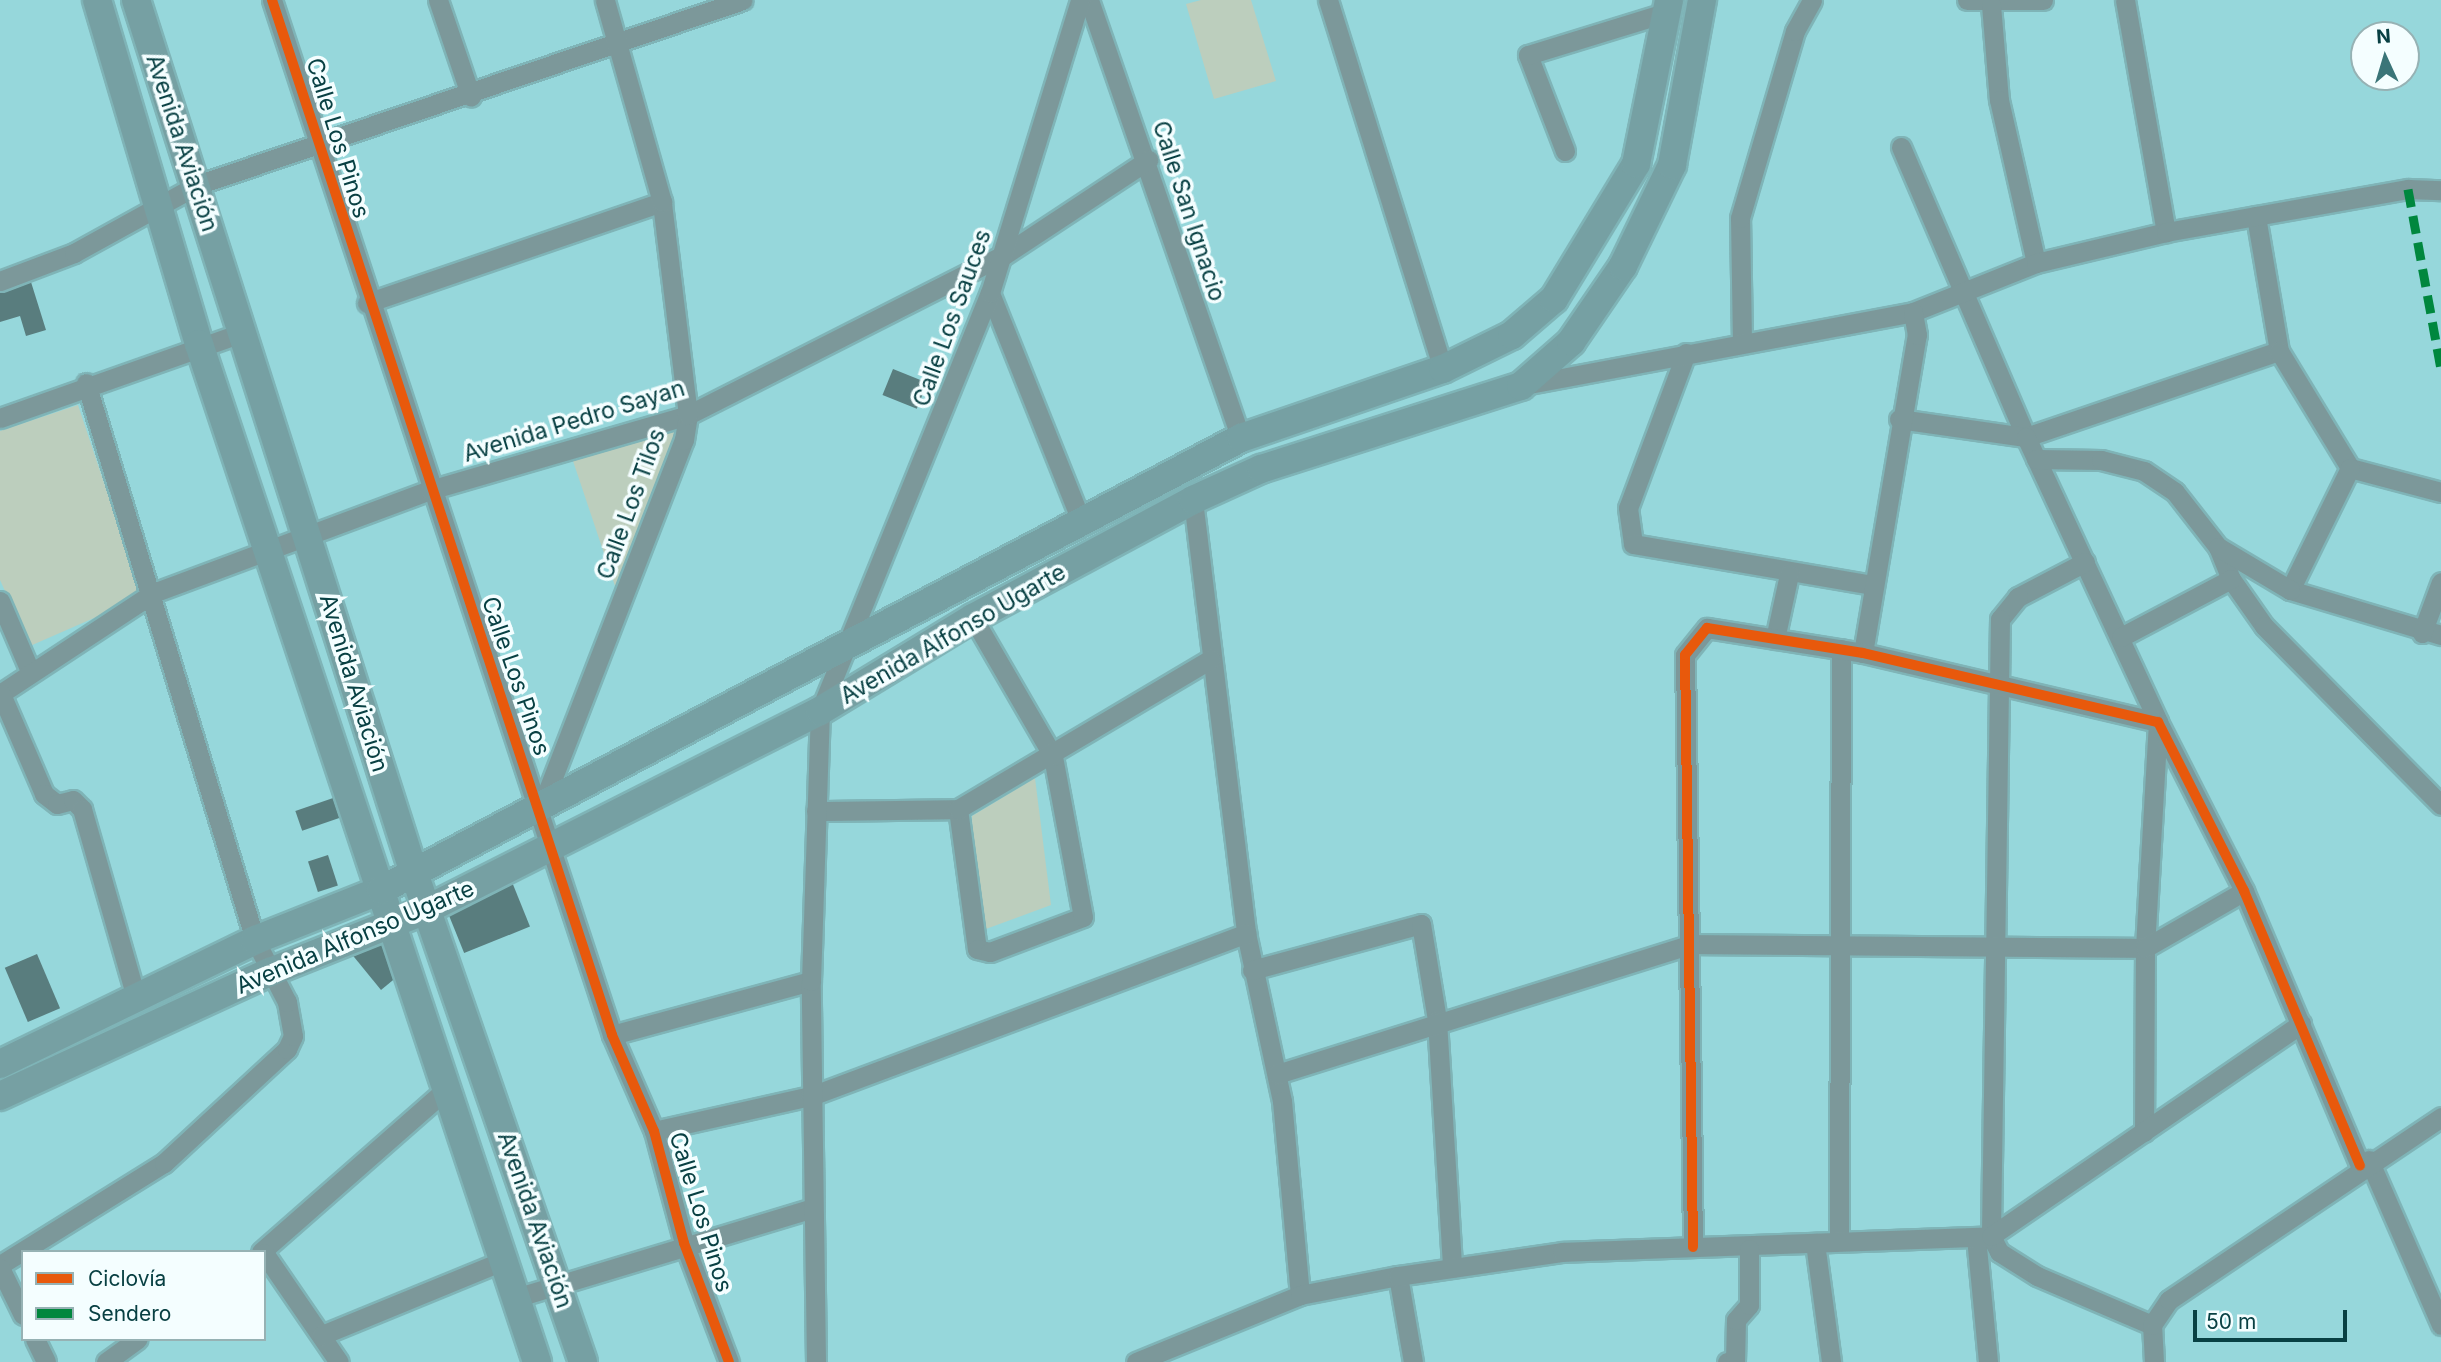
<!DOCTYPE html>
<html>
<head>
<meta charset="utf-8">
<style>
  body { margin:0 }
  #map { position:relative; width:2441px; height:1362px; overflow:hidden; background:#96d7db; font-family:Inter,sans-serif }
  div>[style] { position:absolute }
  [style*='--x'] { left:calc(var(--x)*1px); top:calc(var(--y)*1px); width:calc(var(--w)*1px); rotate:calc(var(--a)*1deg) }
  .green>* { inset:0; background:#bccebd }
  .building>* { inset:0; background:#597d7e; transform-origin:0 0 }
  .roads { filter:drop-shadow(2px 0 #7fb4b7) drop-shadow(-2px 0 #7fb4b7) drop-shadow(0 2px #7fb4b7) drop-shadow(0 -2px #7fb4b7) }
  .street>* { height:19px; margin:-9.5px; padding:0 9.5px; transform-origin:9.5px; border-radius:9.5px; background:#7c989a }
  .secondary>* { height:28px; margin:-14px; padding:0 14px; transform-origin:14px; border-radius:14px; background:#76a0a3 }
  .quiet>* { height:9px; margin-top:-4.5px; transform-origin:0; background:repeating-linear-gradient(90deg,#00873e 0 18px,transparent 0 27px) }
  .cycleway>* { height:10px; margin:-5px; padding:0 5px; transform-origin:5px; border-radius:5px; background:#e8590c }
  span { translate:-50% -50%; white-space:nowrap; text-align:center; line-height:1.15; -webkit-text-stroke:7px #f4feff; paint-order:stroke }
  .street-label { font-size:23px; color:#084043 }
  .legend { position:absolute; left:21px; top:1250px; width:245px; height:91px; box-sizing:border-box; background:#f4feff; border:2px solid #96b2b4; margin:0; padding:9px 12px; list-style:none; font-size:21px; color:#084043 }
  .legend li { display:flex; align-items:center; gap:14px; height:35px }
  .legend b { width:35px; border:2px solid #96b2b4 }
  .north { position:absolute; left:2350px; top:21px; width:70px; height:70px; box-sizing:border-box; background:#f4feff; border:2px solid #96b2b4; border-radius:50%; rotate:356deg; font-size:19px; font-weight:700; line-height:28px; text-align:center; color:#084043 }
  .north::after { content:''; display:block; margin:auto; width:24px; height:32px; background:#3a7578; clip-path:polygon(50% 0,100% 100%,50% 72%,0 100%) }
  .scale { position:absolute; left:2193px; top:1310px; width:154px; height:32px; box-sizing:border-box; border:4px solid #084043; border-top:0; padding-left:9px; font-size:21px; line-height:24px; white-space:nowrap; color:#084043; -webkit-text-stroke:5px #f4feff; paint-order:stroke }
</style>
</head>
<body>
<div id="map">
  <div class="green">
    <i style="clip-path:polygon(1201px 0,1251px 0,1276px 81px,1214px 99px,1186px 4px)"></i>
    <i style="clip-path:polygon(78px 405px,142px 597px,30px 646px,0 580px,0 431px)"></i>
    <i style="clip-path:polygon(674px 430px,677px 437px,617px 592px,573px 461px)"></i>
    <i style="clip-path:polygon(1035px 778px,1051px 905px,975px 933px,972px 816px)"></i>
  </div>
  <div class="building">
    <i style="clip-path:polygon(31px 282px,46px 330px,26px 336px,20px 316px,0 322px,0 292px)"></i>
    <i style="left:893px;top:369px;width:37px;height:28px;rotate:22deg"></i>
    <i style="left:336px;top:797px;width:21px;height:43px;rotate:71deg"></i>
    <i style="left:328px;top:855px;width:32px;height:21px;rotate:72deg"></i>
    <i style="left:512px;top:882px;width:48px;height:71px;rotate:68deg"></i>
    <i style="clip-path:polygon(378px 940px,387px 943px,398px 976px,381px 990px,350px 952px)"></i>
    <i style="left:37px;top:954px;width:59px;height:35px;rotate:67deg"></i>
  </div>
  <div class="roads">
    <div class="street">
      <i style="--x:272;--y:0;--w:1089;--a:71.81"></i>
      <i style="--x:612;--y:1035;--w:105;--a:66.4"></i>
      <i style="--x:654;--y:1131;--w:116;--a:75"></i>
      <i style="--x:684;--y:1243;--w:127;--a:69.3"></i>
      <i style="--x:438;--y:0;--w:102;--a:71.2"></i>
      <i style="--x:1089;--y:0;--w:464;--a:70.9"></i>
      <i style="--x:1328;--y:0;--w:387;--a:72.7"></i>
      <i style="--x:1967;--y:0;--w:76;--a:0"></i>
      <i style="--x:2125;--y:0;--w:236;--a:80"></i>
      <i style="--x:1991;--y:5;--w:95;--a:85.2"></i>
      <i style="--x:1999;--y:100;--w:167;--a:77.2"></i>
      <i style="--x:1901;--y:147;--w:316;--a:66.7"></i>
      <i style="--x:2026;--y:437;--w:267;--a:-18.8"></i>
      <i style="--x:2279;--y:351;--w:137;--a:-99.7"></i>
      <i style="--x:1565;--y:151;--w:103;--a:-111.1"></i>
      <i style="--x:1528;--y:55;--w:146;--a:-17.1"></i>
      <i style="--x:0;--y:281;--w:79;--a:-20.7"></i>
      <i style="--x:74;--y:253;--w:141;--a:-28.9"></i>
      <i style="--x:197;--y:185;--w:576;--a:-18.72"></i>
      <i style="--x:990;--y:293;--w:250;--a:68.2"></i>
      <i style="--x:367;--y:303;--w:312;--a:-18.9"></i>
      <i style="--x:1742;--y:343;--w:125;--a:-90.9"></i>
      <i style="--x:1740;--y:218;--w:195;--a:-73.6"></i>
      <i style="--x:1795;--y:31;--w:35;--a:-61"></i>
      <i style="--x:2279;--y:351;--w:137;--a:58.7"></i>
      <i style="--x:2350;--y:468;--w:94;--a:14.8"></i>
      <i style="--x:1686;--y:353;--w:165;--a:110.5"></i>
      <i style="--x:1628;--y:508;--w:36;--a:82"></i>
      <i style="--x:1633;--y:544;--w:243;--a:9.7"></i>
      <i style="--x:1524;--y:385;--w:396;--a:-10.6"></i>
      <i style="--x:1913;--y:312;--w:132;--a:-21.7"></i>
      <i style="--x:2036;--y:263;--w:134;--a:-13.4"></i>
      <i style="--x:2166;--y:232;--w:246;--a:-10.1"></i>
      <i style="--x:2408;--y:189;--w:33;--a:2"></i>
      <i style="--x:0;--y:418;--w:256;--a:-19.4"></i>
      <i style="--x:1899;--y:419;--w:128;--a:8.1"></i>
      <i style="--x:2026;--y:437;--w:314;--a:65.1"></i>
      <i style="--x:2158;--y:722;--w:226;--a:93.3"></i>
      <i style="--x:2145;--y:948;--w:184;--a:90.3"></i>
      <i style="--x:2036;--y:459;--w:65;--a:0.9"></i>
      <i style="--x:2101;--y:460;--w:44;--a:14.3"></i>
      <i style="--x:2144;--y:471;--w:37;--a:34"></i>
      <i style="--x:2175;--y:492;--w:70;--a:52"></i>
      <i style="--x:2218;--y:547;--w:35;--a:68"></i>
      <i style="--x:2231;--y:579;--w:57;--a:54.9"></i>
      <i style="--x:2264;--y:626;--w:252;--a:45.3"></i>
      <i style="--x:2350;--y:468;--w:136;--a:116.2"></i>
      <i style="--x:2290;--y:590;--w:158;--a:16.6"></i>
      <i style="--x:1193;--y:500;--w:436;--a:83"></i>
      <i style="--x:1246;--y:933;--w:172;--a:77.9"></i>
      <i style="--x:1282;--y:1101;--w:195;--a:84.7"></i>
      <i style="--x:2218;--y:547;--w:84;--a:30.8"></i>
      <i style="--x:2085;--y:562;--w:76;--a:152.4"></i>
      <i style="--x:2018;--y:597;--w:28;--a:129"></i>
      <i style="--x:2000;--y:619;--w:617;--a:90.84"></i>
      <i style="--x:1991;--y:1236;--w:18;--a:63"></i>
      <i style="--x:1999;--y:1252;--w:45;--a:32.3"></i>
      <i style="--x:2037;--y:1276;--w:125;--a:23.1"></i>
      <i style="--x:0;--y:601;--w:76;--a:66.8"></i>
      <i style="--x:2422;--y:633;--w:54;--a:-69.6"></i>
      <i style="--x:2121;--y:637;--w:124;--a:-27.8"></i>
      <i style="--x:1775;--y:639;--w:66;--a:-77.8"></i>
      <i style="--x:1863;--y:653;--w:323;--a:-80.4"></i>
      <i style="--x:1917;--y:335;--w:23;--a:-100"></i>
      <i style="--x:0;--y:694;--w:183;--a:-33.4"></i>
      <i style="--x:153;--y:593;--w:296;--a:-20.4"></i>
      <i style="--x:430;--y:490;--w:269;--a:-16.2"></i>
      <i style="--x:688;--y:415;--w:354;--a:-26.9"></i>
      <i style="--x:1004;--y:255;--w:173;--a:-33.4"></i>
      <i style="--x:1;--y:694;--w:109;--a:66.7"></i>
      <i style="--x:44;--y:794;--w:16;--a:38"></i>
      <i style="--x:57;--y:804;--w:16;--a:-14"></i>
      <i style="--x:73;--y:800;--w:13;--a:45"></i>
      <i style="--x:82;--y:809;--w:200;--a:74"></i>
      <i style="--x:541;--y:808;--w:395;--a:-68.8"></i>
      <i style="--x:684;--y:440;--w:25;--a:-81"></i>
      <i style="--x:688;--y:415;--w:215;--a:-97"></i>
      <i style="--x:662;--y:202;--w:210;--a:-105.8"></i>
      <i style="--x:958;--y:809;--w:141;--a:82.3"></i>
      <i style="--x:977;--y:949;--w:13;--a:13"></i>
      <i style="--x:990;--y:952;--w:99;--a:-20.6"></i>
      <i style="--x:1083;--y:917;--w:164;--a:-100.6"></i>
      <i style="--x:1053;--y:756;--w:160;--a:-120.1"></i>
      <i style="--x:816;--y:811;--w:142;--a:-0.8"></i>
      <i style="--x:958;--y:809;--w:294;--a:-30.7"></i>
      <i style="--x:1252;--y:970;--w:175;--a:-15.2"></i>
      <i style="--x:1421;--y:924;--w:97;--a:80.5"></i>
      <i style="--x:1437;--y:1020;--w:248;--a:86.5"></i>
      <i style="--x:612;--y:1035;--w:206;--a:-15.2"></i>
      <i style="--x:1277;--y:1074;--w:436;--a:-17.4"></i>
      <i style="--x:1693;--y:944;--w:452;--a:0.5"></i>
      <i style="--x:2145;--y:948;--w:114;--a:-29.9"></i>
      <i style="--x:654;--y:1131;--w:161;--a:-12.6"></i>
      <i style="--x:811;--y:1096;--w:465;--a:-20.5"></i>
      <i style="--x:2369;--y:1160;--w:180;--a:66.4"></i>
      <i style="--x:1976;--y:1237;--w:126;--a:84.5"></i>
      <i style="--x:1839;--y:1241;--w:592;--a:-89.81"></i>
      <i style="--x:1815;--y:1243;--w:120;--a:82.3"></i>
      <i style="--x:1693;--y:1247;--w:592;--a:-90.77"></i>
      <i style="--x:1685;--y:655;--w:35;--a:-51"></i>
      <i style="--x:1707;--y:628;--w:158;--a:9.1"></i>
      <i style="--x:1863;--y:653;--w:303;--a:13.2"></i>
      <i style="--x:2158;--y:722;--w:190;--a:63"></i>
      <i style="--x:2244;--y:891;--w:298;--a:67.1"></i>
      <i style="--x:261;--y:1252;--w:250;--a:-41.3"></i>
      <i style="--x:264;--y:1253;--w:132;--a:55.5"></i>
      <i style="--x:0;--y:1265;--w:193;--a:-31.9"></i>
      <i style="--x:164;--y:1163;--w:168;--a:-42.8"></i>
      <i style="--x:287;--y:1049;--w:14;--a:-65"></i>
      <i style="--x:293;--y:1036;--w:35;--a:-100"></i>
      <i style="--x:287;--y:1002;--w:70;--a:-117.3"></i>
      <i style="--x:255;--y:940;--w:582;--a:-106.88"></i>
      <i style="--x:0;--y:1268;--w:52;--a:63.9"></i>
      <i style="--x:1398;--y:1276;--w:87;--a:80.1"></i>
      <i style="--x:515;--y:1298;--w:311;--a:-16.8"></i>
      <i style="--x:322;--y:1335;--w:198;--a:-22.3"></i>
      <i style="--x:35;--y:1339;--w:25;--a:64"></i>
      <i style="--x:106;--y:1362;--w:39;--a:-36"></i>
      <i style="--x:816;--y:1362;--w:381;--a:-90.8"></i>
      <i style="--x:811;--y:981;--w:270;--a:-88.1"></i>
      <i style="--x:820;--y:711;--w:451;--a:-67.9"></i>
      <i style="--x:990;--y:293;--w:307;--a:-72.9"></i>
      <i style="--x:1136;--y:1362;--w:177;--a:-22.2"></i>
      <i style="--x:1300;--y:1295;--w:100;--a:-11"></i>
      <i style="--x:1398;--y:1276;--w:166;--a:-8.3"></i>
      <i style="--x:1562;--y:1252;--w:429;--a:-2.1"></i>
      <i style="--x:1991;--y:1236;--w:376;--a:-34.4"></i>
      <i style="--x:1727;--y:1362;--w:8;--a:-7"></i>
      <i style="--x:1735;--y:1361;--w:41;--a:-88.6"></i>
      <i style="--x:1736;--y:1320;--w:20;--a:-49"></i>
      <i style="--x:1749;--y:1305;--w:56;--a:-90"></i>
      <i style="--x:2154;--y:1362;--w:37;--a:-93"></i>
      <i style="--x:2152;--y:1325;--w:30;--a:-56"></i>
      <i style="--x:2169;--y:1300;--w:328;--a:-33.9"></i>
    </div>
    <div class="secondary">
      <i style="--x:97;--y:0;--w:359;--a:73.5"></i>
      <i style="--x:199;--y:344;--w:1073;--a:71.63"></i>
      <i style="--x:136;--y:0;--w:916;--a:72.34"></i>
      <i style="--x:414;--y:873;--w:517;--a:70.93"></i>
      <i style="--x:0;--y:1064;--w:284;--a:-25.9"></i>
      <i style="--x:255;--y:940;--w:136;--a:-21.6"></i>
      <i style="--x:381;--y:890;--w:972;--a:-27.73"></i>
      <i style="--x:1241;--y:438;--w:213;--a:-18.9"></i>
      <i style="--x:1443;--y:369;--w:77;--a:-26.2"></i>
      <i style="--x:1512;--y:335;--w:55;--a:-40.6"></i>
      <i style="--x:1554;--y:299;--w:158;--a:-58.7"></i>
      <i style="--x:1636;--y:164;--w:167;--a:-78.6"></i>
      <i style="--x:0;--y:1096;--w:297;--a:-24.7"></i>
      <i style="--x:270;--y:972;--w:168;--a:-21.7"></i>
      <i style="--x:426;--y:910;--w:441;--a:-26.8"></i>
      <i style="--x:820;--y:711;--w:179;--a:-31.3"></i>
      <i style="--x:973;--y:618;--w:250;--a:-28.2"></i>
      <i style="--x:1193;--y:500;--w:75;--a:-24.5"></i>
      <i style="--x:1261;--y:469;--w:273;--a:-17.7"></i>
      <i style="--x:1521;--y:386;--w:67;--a:-41.3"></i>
      <i style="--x:1571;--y:342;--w:92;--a:-55.6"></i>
      <i style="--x:1623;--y:266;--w:112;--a:-64.1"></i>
      <i style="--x:1672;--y:165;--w:168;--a:-79.7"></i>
    </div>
  </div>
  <div class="quiet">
    <i style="--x:2408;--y:189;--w:183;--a:79.6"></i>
  </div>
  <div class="cycleway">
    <i style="--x:272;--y:0;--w:1089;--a:71.81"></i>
    <i style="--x:612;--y:1035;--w:105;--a:66.4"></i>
    <i style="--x:654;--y:1131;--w:116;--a:75"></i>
    <i style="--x:684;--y:1243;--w:127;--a:69.3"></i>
    <i style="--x:1693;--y:1247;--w:592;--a:-90.77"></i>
    <i style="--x:1685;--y:655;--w:35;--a:-51"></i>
    <i style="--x:1707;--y:628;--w:158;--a:9.1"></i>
    <i style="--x:1863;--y:653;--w:303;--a:13.2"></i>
    <i style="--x:2158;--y:722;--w:190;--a:63"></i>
    <i style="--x:2244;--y:891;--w:298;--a:67.1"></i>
  </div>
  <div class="street-label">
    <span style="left:338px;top:138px;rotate:73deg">Calle Los Pinos</span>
    <span style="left:182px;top:143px;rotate:72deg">Avenida Aviación</span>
    <span style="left:1189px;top:211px;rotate:72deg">Calle San Ignacio</span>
    <span style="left:952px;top:318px;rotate:-70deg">Calle Los Sauces</span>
    <span style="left:574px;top:421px;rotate:-17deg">Avenida Pedro Sayan</span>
    <span style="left:631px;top:504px;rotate:-70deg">Calle Los Tilos</span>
    <span style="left:953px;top:634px;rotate:-30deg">Avenida Alfonso Ugarte</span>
    <span style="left:516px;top:676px;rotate:71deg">Calle Los Pinos</span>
    <span style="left:354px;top:683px;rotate:73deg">Avenida Aviación</span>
    <span style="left:355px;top:937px;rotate:-23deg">Avenida Alfonso Ugarte</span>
    <span style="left:701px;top:1212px;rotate:73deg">Calle Los Pinos</span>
    <span style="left:535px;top:1220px;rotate:71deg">Avenida Aviación</span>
  </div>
  <ul class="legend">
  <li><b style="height:9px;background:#e8590c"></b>Ciclovía</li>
  <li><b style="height:9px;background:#00873e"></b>Sendero</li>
  </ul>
  <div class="north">N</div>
  <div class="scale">50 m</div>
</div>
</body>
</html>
